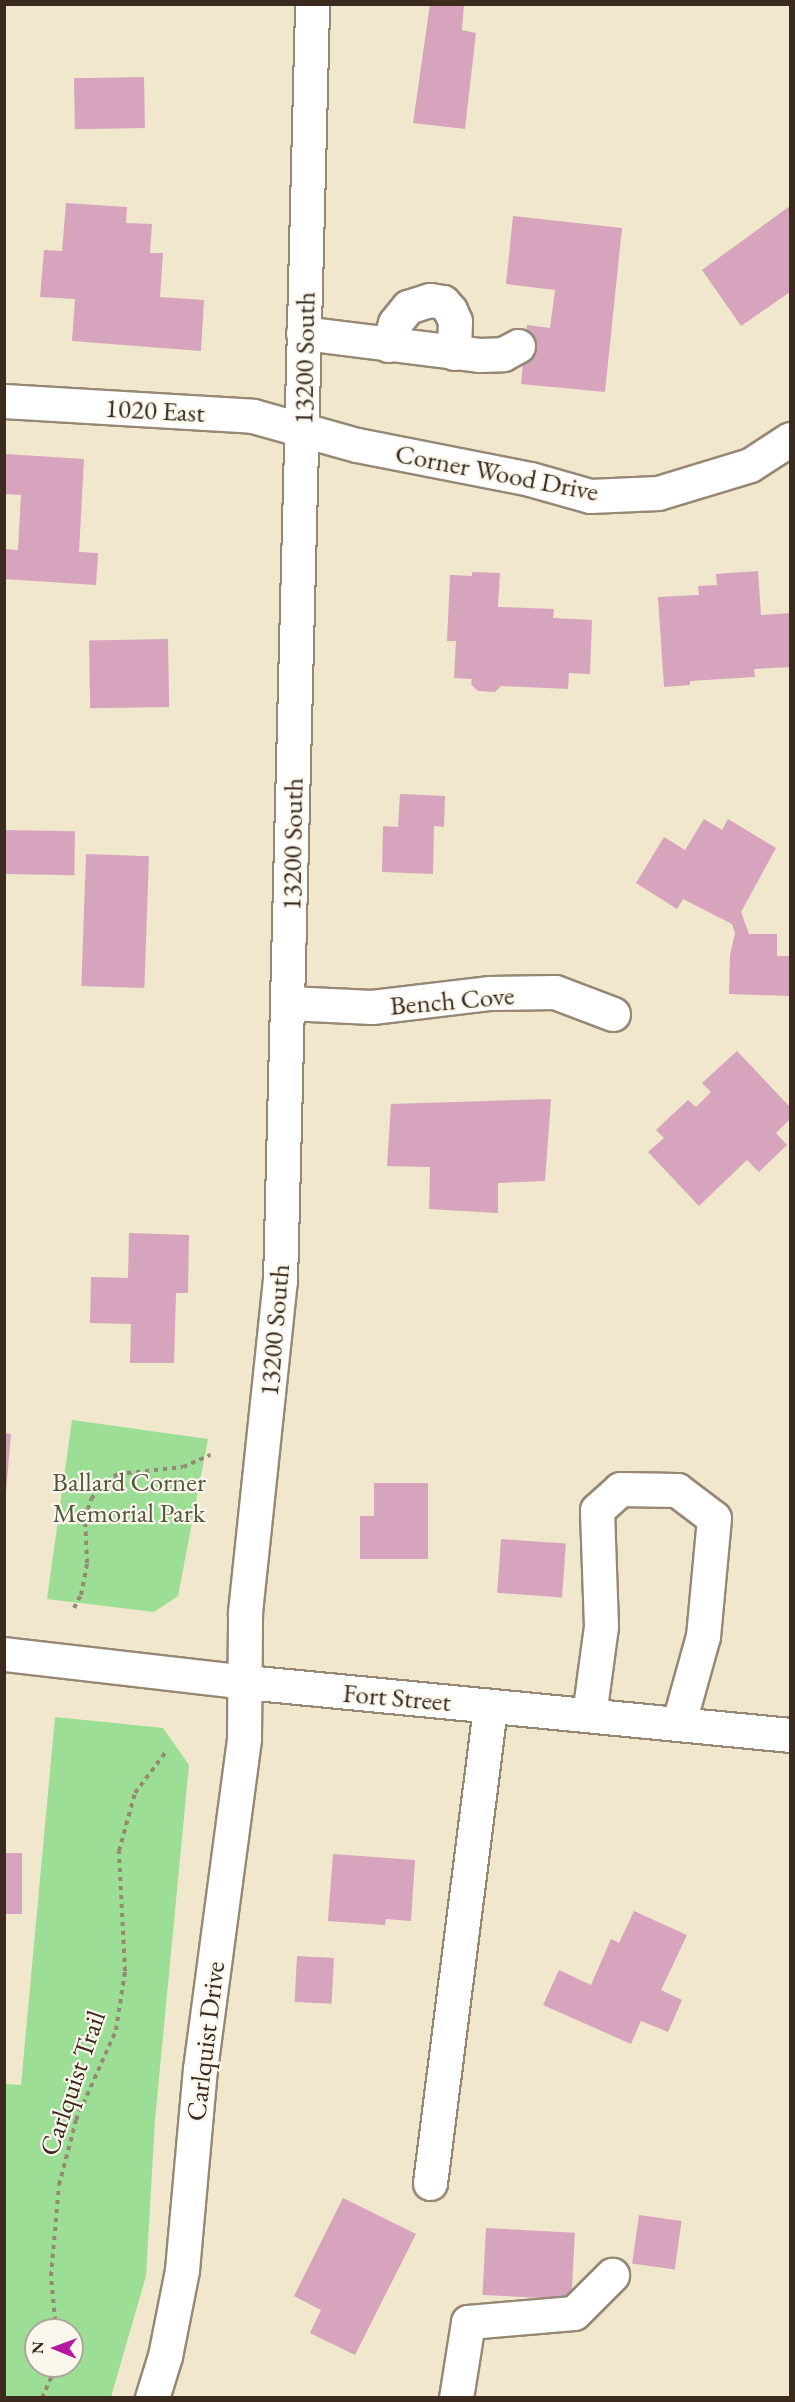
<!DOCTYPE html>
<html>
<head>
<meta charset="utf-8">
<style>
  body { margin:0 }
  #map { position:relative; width:795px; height:2402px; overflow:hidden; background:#f0e7cc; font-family:"EB Garamond",serif }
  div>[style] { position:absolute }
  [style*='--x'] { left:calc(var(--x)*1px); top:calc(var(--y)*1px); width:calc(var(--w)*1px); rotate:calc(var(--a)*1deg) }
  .green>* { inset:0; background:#9cde96 }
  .building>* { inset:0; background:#d6a4bd; transform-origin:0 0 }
  .path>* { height:4px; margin-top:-2px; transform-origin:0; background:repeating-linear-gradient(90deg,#968875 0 4.5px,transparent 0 9px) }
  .roads { filter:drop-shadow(2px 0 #968875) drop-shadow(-2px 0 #968875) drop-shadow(0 2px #968875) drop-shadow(0 -2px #968875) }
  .minor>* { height:33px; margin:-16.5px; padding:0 16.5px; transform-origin:16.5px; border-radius:16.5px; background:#fff }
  span { translate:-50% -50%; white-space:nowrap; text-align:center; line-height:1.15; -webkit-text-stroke:4.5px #fbf7ec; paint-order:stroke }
  .street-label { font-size:27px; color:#3b2a1e }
  .park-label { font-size:27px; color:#53573c }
  .frame { position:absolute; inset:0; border:6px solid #3b2a1e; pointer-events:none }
  .north { position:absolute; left:24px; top:2318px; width:60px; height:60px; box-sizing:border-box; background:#fbf7ec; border:2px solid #aea59a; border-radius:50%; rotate:271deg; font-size:16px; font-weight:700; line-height:24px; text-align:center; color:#3b2a1e }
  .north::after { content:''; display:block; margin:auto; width:21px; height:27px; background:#b5179e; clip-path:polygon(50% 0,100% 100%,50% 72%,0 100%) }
</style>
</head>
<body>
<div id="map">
  <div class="green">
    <i style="clip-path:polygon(72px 1420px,208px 1439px,178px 1596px,154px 1612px,47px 1599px)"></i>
    <i style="clip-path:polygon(evenodd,55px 1717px,163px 1728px,189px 1765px,155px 2120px,146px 2276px,111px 2397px,5px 2397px,5px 2084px,21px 2085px,55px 1717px,36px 2330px,72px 2330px,72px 2366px,36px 2366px,36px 2330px)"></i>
  </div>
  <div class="building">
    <i style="clip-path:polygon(430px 4px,464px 4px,462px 30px,476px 33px,465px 129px,413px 123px)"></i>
    <i style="left:144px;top:77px;width:51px;height:70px;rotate:89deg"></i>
    <i style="clip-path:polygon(66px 203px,127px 207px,126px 223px,152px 224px,150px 253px,163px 253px,160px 297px,204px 300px,201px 351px,72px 341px,75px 299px,40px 297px,44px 250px,62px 251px)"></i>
    <i style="clip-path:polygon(790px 206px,790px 292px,741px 326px,702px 270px)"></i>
    <i style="clip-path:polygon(513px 216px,622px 228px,605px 392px,521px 384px,527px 325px,550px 328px,555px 290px,506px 284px)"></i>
    <i style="clip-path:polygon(5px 454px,84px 459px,79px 552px,98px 553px,96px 585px,4px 579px,4px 549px,18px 550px,21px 495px,5px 494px)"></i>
    <i style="clip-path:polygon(758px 571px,761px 615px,790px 613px,790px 667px,754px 669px,755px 677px,690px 681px,690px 685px,664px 687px,658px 597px,699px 595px,698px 586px,717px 585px,716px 574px)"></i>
    <i style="clip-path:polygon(472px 572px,500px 573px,498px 607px,554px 609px,553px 618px,592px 620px,590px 674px,569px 673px,568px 689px,501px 686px,495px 692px,478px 691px,471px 684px,472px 679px,454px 678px,456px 641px,447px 641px,450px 575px,472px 576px)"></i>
    <i style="left:168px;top:639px;width:68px;height:79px;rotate:89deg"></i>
    <i style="clip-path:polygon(400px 794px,445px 796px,444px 827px,434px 826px,433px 874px,382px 872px,383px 826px,398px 827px)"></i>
    <i style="clip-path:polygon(704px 819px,722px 830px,728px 819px,776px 848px,741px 912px,749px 934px,777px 934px,777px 956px,790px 956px,789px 996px,729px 994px,730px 955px,735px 933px,732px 924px,683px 899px,677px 909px,636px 883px,664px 837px,685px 850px)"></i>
    <i style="left:4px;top:830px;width:71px;height:44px;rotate:1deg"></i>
    <i style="left:86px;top:854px;width:63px;height:132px;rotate:2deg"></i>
    <i style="clip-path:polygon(737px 1051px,790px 1107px,790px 1119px,776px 1133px,787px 1145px,759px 1172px,747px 1160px,699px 1206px,648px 1152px,664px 1138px,656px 1130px,688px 1100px,696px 1107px,711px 1092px,702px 1083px)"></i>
    <i style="clip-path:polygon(551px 1099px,545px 1181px,498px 1183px,498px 1213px,429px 1209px,430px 1167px,387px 1166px,391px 1104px)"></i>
    <i style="clip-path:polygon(129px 1233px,189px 1235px,188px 1293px,176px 1293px,174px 1363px,130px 1363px,131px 1324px,90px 1323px,91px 1277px,128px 1278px)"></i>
    <i style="clip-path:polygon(4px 1433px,11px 1434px,6px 1492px,4px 1492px)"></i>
    <i style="clip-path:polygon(374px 1483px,428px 1483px,428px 1559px,360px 1559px,360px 1516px,374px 1516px)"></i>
    <i style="left:501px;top:1539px;width:65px;height:54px;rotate:4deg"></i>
    <i style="left:4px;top:1853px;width:18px;height:61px"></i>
    <i style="clip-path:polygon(333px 1854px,415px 1860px,411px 1921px,386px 1919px,385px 1925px,328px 1921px)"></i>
    <i style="clip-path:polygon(634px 1911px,687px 1935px,661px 1990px,682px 2000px,668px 2032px,641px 2021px,631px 2044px,543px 2005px,559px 1970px,591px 1985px,611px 1939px,619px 1943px)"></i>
    <i style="left:297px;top:1956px;width:37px;height:46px;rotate:3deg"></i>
    <i style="clip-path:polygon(343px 2198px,416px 2234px,355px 2355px,310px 2333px,321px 2310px,294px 2296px)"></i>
    <i style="left:639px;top:2215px;width:43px;height:49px;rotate:8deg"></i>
    <i style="left:486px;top:2228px;width:89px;height:67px;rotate:3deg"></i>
  </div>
  <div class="path">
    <i style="--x:74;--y:1608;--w:15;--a:-62"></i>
    <i style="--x:81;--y:1595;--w:33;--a:-79"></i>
    <i style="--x:87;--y:1563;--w:45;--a:-92.5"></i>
    <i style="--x:85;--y:1518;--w:20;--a:-72"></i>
    <i style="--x:91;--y:1499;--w:23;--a:-50"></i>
    <i style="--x:106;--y:1481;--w:14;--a:-30"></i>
    <i style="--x:118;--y:1474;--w:65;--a:-6.1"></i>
    <i style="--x:183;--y:1467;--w:30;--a:-24"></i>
    <i style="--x:56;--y:2330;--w:54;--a:-95.3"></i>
    <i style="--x:51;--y:2276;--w:91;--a:-85"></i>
    <i style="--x:59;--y:2185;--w:67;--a:-75.3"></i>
    <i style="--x:76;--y:2120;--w:98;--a:-66"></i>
    <i style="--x:116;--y:2030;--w:60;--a:-81.3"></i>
    <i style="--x:125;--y:1971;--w:120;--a:-92.9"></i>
    <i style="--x:119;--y:1851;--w:60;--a:-74.6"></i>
    <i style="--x:135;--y:1793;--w:50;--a:-53.1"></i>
    <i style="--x:42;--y:2398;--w:35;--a:-66"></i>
  </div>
  <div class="roads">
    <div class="minor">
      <i style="--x:303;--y:333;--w:177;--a:7.1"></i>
      <i style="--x:479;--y:355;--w:24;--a:-2"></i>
      <i style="--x:503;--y:354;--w:17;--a:-28"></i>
      <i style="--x:388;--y:345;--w:23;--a:-72"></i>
      <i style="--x:395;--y:323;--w:21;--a:-51"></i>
      <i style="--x:408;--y:307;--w:23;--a:-18"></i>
      <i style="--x:430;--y:300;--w:13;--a:9"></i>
      <i style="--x:443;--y:302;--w:11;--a:49"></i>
      <i style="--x:450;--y:310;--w:12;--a:66"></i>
      <i style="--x:455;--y:321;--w:32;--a:92"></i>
      <i style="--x:4;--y:401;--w:249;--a:3.4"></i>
      <i style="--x:253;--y:416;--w:108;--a:15.6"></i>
      <i style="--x:357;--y:445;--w:176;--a:11.1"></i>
      <i style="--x:530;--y:479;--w:62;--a:15.8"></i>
      <i style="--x:590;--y:496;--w:68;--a:-2.5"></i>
      <i style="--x:658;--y:493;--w:96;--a:-16.9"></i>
      <i style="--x:750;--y:465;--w:48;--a:-33"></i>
      <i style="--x:288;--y:1003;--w:84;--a:2.7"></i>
      <i style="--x:372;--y:1007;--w:119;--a:-6.8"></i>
      <i style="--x:490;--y:993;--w:65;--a:-0.9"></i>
      <i style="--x:555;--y:992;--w:62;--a:20.8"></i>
      <i style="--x:4;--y:1654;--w:244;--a:6.6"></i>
      <i style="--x:246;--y:1682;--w:547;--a:5.56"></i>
      <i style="--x:589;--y:1715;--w:90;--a:-82.3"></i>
      <i style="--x:601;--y:1626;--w:116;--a:-92"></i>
      <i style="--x:597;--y:1510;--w:31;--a:-42"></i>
      <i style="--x:620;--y:1489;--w:57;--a:1"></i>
      <i style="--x:677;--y:1490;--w:46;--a:37.1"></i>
      <i style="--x:714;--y:1518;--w:119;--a:95.3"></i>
      <i style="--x:703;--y:1636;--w:89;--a:105.6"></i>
      <i style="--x:430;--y:2183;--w:481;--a:-82.8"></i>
      <i style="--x:152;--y:2398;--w:44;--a:-72.8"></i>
      <i style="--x:165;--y:2356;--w:88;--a:-78.8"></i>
      <i style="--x:182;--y:2270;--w:202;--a:-84.9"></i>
      <i style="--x:200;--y:2069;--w:334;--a:-82.4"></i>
      <i style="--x:244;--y:1738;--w:126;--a:-89.5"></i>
      <i style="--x:245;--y:1612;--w:333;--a:-84"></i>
      <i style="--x:280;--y:1281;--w:1277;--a:-88.56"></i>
      <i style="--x:456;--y:2398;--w:77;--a:-81"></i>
      <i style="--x:468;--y:2322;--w:106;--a:-4.9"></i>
      <i style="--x:574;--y:2313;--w:54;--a:-45"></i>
    </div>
  </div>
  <div class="street-label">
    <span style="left:304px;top:358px;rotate:-89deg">13200 South</span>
    <span style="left:155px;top:410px;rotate:3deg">1020 East</span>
    <span style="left:497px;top:472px;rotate:11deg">Corner Wood Drive</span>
    <span style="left:292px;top:844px;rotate:-89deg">13200 South</span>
    <span style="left:452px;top:1000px;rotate:-5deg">Bench Cove</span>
    <span style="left:274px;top:1330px;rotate:-85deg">13200 South</span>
    <span style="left:397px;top:1697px;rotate:5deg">Fort Street</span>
    <span style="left:205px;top:2041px;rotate:-83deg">Carlquist Drive</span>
    <span style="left:72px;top:2083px;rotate:-71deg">Carlquist Trail</span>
  </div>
  <div class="park-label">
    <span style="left:129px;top:1497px">Ballard Corner<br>Memorial Park</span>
  </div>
  <div class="frame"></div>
  <div class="north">N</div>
</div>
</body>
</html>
